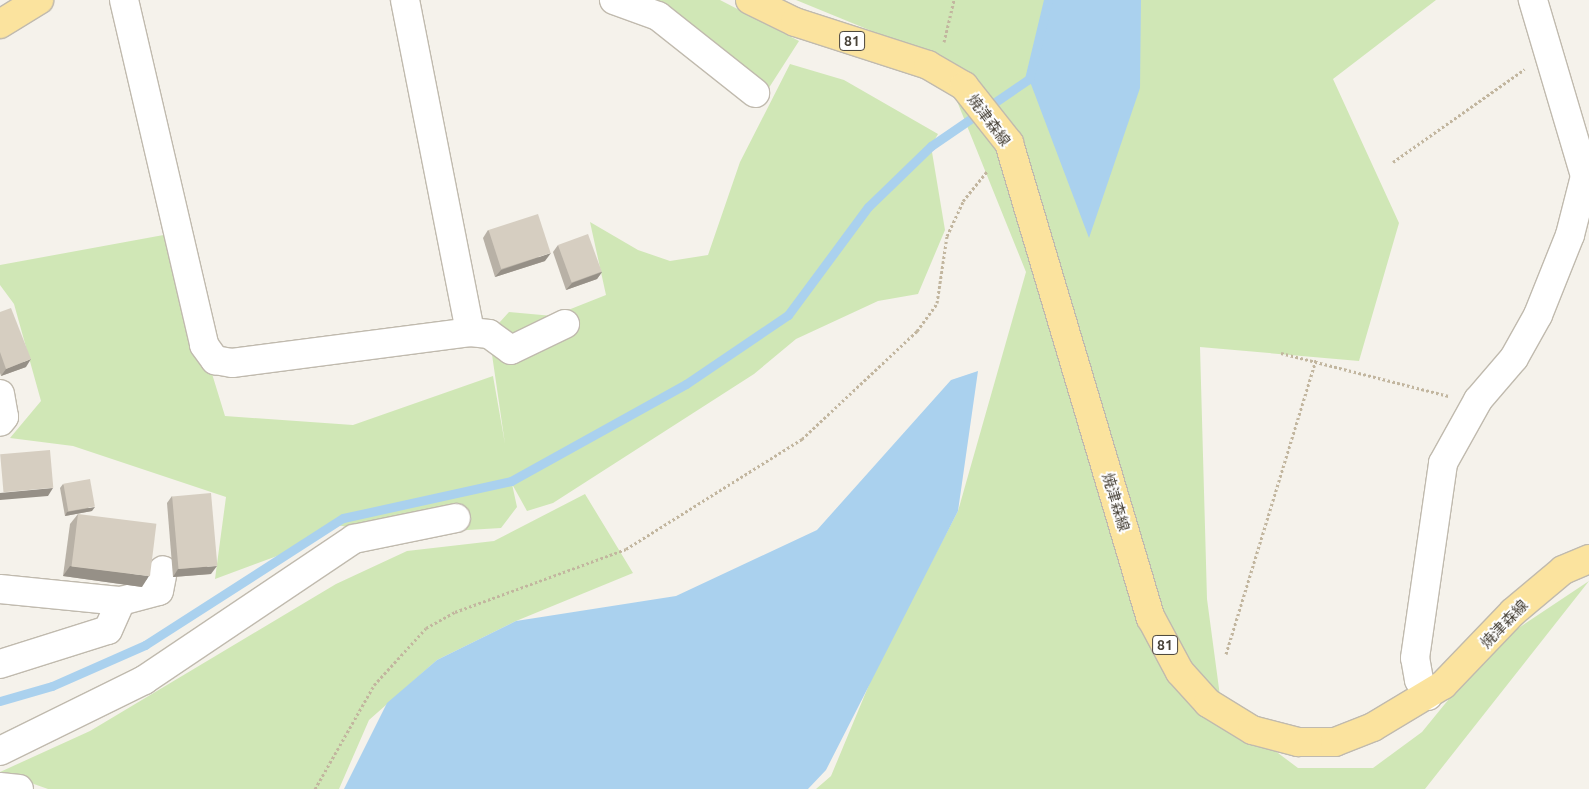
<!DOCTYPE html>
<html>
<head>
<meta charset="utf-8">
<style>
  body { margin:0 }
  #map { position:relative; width:1589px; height:789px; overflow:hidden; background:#f5f2eb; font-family:Ubuntu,"Noto Sans JP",sans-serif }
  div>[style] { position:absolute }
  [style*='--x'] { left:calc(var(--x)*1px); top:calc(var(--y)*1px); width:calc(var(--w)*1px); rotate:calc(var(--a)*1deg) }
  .green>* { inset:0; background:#d0e7b6 }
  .water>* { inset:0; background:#aad1ee }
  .stream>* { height:9px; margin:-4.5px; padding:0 4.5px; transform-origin:4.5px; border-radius:4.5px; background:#aad1ee }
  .path>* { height:3px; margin-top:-1.5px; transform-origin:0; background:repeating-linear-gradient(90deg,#c2b69f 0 2.5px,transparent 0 5px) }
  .roads { filter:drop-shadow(1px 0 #c0baae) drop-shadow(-1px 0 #c0baae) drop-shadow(0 1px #c0baae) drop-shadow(0 -1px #c0baae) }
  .minor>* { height:28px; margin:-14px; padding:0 14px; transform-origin:14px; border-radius:14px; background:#fff }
  .major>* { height:28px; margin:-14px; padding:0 14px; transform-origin:14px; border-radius:14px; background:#fbe39e }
  .wall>* { inset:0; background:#b8b1a6 }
  .shaded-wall>* { inset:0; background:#969087 }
  .building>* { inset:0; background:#d6cec1; transform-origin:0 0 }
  span { translate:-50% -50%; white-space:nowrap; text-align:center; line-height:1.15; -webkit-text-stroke:4px #fff; paint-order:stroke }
  .shield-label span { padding:1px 4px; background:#fff; border:1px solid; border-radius:4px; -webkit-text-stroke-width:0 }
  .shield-label { font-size:14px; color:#494339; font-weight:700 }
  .street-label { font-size:15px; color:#494339 }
</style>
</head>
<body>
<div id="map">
  <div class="green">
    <i style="clip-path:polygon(616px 0,720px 0,799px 41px,763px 97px)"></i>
    <i style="clip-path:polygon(796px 0,1436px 0,1333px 79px,1399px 223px,1359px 361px,1200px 347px,1207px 599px,1222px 711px,1298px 768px,1373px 768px,1422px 732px,1493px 645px,1589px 581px,1425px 789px,816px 789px,831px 776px,876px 668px,958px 511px,1026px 272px,940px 59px)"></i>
    <i style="clip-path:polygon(790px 64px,844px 80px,938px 134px,931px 146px,945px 230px,918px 294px,878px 301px,796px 339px,754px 374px,553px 503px,527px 511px,512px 484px,517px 507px,501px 528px,401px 534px,335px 525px,307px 545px,215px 579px,226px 497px,73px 446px,10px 438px,41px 401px,14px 304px,0 285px,0 265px,169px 234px,225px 416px,353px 425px,493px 376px,505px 444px,489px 334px,509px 312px,553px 316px,606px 295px,590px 222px,638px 250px,670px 261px,708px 255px,740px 162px)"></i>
    <i style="clip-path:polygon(585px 494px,633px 573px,516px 621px,437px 660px,369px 720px,339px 789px,48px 789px,0 772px,90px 731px,336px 584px,407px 551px,494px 541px)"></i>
  </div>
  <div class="water">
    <i style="clip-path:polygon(1052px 0,1141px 0,1140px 88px,1089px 238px,1029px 79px)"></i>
    <i style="clip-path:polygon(978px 371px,958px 511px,826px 770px,808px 789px,344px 789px,387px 703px,437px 660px,516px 621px,676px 596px,817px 530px,951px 380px)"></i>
  </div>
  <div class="stream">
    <i style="--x:0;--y:701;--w:54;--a:-16.1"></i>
    <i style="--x:52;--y:686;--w:102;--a:-23.8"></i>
    <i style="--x:145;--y:645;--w:235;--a:-32.7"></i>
    <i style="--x:343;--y:518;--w:172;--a:-12.4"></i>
    <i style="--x:511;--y:481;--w:200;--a:-29"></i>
    <i style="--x:686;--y:384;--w:123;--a:-34.1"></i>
    <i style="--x:788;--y:315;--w:134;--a:-53.5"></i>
    <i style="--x:868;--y:207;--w:88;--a:-44.1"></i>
    <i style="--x:931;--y:146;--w:119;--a:-34.4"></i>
    <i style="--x:1029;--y:79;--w:81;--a:-76.5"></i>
  </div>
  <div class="path">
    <i style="--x:944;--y:42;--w:43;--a:-76.6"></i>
    <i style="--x:1393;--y:162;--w:161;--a:-35.2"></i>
    <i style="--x:1281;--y:353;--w:173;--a:14.4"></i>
    <i style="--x:1226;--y:654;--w:308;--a:-73"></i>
    <i style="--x:315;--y:789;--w:120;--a:-60.4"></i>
    <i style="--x:374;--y:685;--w:77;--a:-47.6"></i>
    <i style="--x:426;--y:628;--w:33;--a:-29"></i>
    <i style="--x:455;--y:612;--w:182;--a:-20.2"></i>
    <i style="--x:626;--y:549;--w:208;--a:-32"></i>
    <i style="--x:802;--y:439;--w:158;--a:-43.2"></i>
    <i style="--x:917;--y:331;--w:34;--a:-54"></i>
    <i style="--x:937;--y:303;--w:68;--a:-81.5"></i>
    <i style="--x:947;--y:236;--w:38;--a:-65"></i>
    <i style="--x:963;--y:201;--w:38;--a:-51"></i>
  </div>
  <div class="roads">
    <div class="minor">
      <i style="--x:124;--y:0;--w:354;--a:76.9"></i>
      <i style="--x:204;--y:345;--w:19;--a:54"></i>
      <i style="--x:215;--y:360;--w:17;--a:10"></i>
      <i style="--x:232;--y:363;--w:240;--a:-7.4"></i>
      <i style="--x:470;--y:332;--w:19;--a:6"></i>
      <i style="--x:489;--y:334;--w:27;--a:36"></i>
      <i style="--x:511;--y:350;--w:60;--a:-25.7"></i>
      <i style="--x:405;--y:0;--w:338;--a:78.9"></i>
      <i style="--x:614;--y:0;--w:47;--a:20"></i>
      <i style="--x:658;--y:16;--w:124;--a:38.4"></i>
      <i style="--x:0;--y:394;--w:23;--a:80"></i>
      <i style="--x:4;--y:417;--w:6;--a:129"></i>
      <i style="--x:0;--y:589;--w:122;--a:5.7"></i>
      <i style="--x:121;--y:601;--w:39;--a:-15"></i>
      <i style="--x:159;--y:591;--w:21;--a:-79"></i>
      <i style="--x:0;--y:664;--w:113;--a:-17.5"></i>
      <i style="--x:108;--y:630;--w:32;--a:-66"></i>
      <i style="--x:1428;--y:696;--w:18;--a:-119"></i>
      <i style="--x:1419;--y:680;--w:22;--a:-100"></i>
      <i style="--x:1415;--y:658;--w:197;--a:-81.8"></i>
      <i style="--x:1443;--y:463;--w:72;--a:-60.9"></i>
      <i style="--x:1478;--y:400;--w:55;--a:-49.4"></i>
      <i style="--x:1514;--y:358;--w:49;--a:-60.8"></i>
      <i style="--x:1538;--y:315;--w:86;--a:-68.2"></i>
      <i style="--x:1570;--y:235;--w:61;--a:-75.7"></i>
      <i style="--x:1585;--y:176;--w:184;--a:-106.5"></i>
      <i style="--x:0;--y:751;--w:161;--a:-26.2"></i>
      <i style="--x:144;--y:680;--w:253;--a:-33.9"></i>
      <i style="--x:354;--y:539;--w:104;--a:-11.6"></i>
      <i style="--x:0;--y:787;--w:19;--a:6"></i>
    </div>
    <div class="major">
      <i style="--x:750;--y:0;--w:50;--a:26.1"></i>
      <i style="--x:795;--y:22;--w:140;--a:17.9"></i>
      <i style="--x:928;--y:65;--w:42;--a:30.3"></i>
      <i style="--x:964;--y:86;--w:73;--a:51.7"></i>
      <i style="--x:1009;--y:143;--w:496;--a:73.4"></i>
      <i style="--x:1151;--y:618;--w:61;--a:61.8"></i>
      <i style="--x:1180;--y:672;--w:42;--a:47.9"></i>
      <i style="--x:1208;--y:703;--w:52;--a:31.5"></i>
      <i style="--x:1252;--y:730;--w:48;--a:14.6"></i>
      <i style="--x:1298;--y:742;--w:37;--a:0"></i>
      <i style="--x:1335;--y:742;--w:41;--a:-21.5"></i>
      <i style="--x:1373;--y:727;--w:82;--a:-31"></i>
      <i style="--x:1443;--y:685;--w:101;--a:-46.2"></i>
      <i style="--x:1513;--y:612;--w:65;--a:-40"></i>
      <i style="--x:1563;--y:570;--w:28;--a:-23"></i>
      <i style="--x:0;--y:24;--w:46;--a:-31.6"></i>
    </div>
  </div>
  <div class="wall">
    <i style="clip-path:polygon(488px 230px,545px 261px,495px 277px,483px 238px)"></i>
    <i style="clip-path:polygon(558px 245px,602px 272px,597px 279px,566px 290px,553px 252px)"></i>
    <i style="clip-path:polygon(0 312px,26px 367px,1px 376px,0 373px)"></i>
    <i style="clip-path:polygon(63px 484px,92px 511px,65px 516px,60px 488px)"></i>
    <i style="clip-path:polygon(172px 496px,211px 574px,173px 577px,167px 503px)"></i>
    <i style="clip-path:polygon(78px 514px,142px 587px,63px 576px,70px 524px)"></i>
  </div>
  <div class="shaded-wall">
    <i style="clip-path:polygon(551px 253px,545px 261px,495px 277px,501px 270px)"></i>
    <i style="clip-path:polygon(602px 272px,597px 279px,566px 290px,572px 283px)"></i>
    <i style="clip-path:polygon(31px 359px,26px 367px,1px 376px,6px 369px)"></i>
    <i style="clip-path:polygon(53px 488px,48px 496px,0 500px,0 493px)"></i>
    <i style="clip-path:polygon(95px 507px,92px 511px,65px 516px,67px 512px)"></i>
    <i style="clip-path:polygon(70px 566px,149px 576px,142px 587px,63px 576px)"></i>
    <i style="clip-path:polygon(217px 566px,211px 574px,173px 577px,178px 569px)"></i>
  </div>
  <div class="building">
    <i style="left:538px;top:214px;width:41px;height:52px;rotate:72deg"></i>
    <i style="left:588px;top:234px;width:40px;height:32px;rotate:70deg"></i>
    <i style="clip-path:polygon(11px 308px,31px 359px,6px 369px,0 352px,0 312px)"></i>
    <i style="left:50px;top:450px;width:38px;height:50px;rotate:85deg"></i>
    <i style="left:90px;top:479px;width:28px;height:27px;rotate:80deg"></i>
    <i style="left:211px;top:493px;width:73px;height:39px;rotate:85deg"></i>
    <i style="left:78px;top:514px;width:79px;height:53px;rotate:7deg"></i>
  </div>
  <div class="shield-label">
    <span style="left:852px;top:41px">81</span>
    <span style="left:1165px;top:645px">81</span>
  </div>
  <div class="street-label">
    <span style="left:989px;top:120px;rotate:53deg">焼津森線</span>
    <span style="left:1116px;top:502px;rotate:73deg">焼津森線</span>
    <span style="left:1504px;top:624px;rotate:-46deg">焼津森線</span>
  </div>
</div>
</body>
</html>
